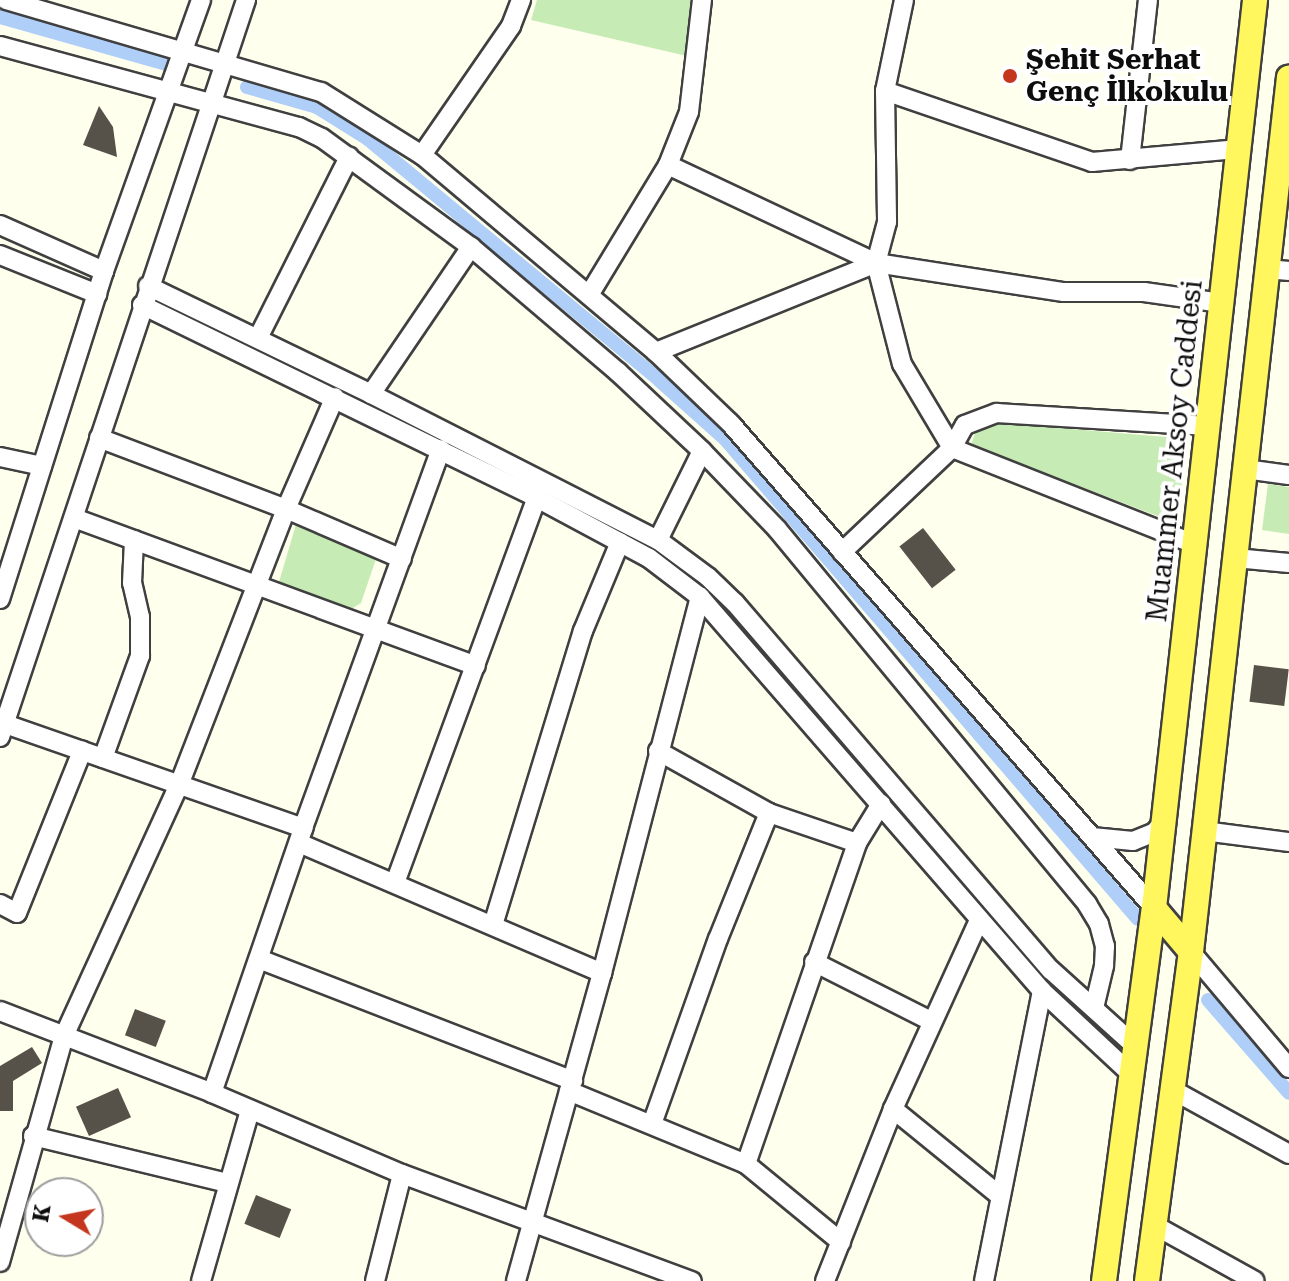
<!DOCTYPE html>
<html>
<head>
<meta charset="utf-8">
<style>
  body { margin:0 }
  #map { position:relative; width:1289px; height:1281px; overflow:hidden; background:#ffffed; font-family:"Roboto Serif",serif }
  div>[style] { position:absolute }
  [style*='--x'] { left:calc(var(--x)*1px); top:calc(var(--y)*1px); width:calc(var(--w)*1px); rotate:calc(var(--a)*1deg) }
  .green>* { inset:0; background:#c7ebb5 }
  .canal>* { height:14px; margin:-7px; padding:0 7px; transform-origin:7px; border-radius:7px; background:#afcff9 }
  .building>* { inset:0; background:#565149; transform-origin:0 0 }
  .roads { filter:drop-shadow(2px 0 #404040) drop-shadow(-2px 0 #404040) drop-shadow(0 2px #404040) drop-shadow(0 -2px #404040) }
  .minor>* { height:18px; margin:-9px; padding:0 9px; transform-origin:9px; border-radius:9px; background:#fff }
  .major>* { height:24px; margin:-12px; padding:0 12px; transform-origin:12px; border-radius:12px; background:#fff75d }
  .dots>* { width:22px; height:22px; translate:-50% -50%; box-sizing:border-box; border:4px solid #fff; border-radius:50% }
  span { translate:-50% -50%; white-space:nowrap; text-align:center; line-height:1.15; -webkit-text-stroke:8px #fff; paint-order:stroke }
  .poi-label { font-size:28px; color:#0d0d0d; font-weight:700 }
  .left { translate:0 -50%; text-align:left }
  .street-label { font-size:28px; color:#0d0d0d }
  .north { position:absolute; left:24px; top:1177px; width:80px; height:80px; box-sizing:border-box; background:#fff; border:2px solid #9e9e9e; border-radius:50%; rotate:280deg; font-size:22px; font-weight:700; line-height:32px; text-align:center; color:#0d0d0d }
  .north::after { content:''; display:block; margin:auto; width:28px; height:36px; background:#c4371e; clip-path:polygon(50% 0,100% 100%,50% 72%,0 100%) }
</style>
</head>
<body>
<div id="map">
  <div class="green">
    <i style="clip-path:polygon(537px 0,691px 0,687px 56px,531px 20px)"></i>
    <i style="clip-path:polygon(988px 422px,1189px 439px,1176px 523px,971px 445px,977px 428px)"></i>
    <i style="clip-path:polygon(1268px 484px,1289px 487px,1289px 534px,1262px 530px)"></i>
    <i style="clip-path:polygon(297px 521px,377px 556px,361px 603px,351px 609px,279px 582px)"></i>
  </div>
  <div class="canal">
    <i style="--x:0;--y:17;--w:173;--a:15.8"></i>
    <i style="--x:247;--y:87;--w:73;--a:15.9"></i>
    <i style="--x:317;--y:107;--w:60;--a:32.1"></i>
    <i style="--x:368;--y:139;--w:378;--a:39.6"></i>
    <i style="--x:659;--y:380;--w:89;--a:41.8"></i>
    <i style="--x:725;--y:439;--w:633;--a:49.29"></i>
    <i style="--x:1208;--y:1000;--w:123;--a:48.9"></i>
  </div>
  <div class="building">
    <i style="clip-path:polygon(99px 106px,113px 127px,117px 157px,83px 145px)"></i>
    <i style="left:923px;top:528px;width:53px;height:30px;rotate:52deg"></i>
    <i style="left:1254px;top:665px;width:35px;height:37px;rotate:7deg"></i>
    <i style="left:135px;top:1009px;width:33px;height:28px;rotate:21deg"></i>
    <i style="clip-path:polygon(32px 1047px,42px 1063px,13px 1081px,13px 1111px,0 1111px,0 1066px)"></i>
    <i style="left:118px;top:1088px;width:32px;height:46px;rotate:66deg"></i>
    <i style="left:256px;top:1195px;width:38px;height:31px;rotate:22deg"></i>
  </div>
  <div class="roads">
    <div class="minor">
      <i style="--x:6;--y:0;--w:328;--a:16.3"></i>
      <i style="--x:321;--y:92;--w:119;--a:32"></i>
      <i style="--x:422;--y:155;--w:306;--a:40.1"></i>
      <i style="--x:656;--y:352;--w:104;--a:43.8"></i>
      <i style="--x:731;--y:424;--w:643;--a:48.85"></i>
      <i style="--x:904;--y:0;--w:93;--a:101.8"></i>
      <i style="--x:885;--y:91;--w:131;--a:89.1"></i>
      <i style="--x:887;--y:222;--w:42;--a:105"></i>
      <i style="--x:876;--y:263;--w:104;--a:75.6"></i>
      <i style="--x:902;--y:364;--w:98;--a:59.2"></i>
      <i style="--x:952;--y:448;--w:26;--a:-61"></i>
      <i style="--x:965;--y:425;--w:34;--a:-21"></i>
      <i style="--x:997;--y:413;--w:211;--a:3.5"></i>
      <i style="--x:0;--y:46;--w:310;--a:15.2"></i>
      <i style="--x:299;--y:127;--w:25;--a:26"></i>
      <i style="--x:322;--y:138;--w:185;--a:36.2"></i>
      <i style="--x:471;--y:247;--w:193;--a:40.4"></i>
      <i style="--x:618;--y:372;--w:115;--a:43.2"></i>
      <i style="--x:702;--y:451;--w:108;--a:46.1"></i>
      <i style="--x:777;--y:529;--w:487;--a:50.4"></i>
      <i style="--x:1087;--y:904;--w:23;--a:59"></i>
      <i style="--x:1099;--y:924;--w:23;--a:75"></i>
      <i style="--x:1105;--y:946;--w:20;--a:93"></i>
      <i style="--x:1104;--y:966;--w:43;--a:103.4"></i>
      <i style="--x:885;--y:91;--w:219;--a:18.9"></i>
      <i style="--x:1092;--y:162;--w:148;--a:-5.1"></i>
      <i style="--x:422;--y:155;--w:157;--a:-55.4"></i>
      <i style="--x:511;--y:26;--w:28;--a:-69"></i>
      <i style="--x:1130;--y:160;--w:161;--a:-83.6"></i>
      <i style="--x:668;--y:165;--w:230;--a:25.2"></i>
      <i style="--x:0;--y:225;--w:114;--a:23.9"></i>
      <i style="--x:0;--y:255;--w:105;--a:21.9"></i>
      <i style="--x:1267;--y:269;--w:22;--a:5"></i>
      <i style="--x:148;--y:286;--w:248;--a:25.8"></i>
      <i style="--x:371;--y:394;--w:322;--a:27"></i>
      <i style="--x:658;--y:540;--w:62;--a:36.5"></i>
      <i style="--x:708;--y:577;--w:37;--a:44"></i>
      <i style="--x:735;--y:603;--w:484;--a:49.3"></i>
      <i style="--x:1051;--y:970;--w:113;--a:42.1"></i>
      <i style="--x:589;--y:295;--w:152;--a:-58.7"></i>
      <i style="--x:668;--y:165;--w:57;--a:-68.4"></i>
      <i style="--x:689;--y:112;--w:113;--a:-83.4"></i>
      <i style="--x:142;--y:305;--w:440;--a:26"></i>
      <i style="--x:537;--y:498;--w:127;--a:28.2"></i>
      <i style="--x:649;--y:558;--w:64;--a:37.4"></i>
      <i style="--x:700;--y:597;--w:522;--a:49.04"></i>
      <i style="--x:1042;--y:991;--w:123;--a:43"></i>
      <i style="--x:258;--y:338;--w:203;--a:-63.3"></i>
      <i style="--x:656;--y:352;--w:237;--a:-22"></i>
      <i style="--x:876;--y:263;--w:190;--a:8.8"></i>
      <i style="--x:1064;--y:292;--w:80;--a:0"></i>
      <i style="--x:1144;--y:292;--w:78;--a:8.1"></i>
      <i style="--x:371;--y:394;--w:178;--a:-55.8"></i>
      <i style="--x:99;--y:438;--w:200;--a:20.8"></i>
      <i style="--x:286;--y:509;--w:126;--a:23.3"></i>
      <i style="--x:0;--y:457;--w:43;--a:12.1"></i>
      <i style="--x:1245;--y:469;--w:44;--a:7.8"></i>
      <i style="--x:74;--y:518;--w:428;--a:20.2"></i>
      <i style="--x:658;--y:540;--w:99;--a:-63.7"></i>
      <i style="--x:842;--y:552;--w:151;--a:-43.4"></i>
      <i style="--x:952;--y:448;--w:261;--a:21.6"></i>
      <i style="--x:1235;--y:558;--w:54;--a:5.3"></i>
      <i style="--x:0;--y:599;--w:344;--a:-72.4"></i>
      <i style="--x:104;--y:271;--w:288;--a:-70.3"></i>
      <i style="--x:5;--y:724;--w:316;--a:19.2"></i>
      <i style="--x:0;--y:737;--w:777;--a:-71.54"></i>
      <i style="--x:658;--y:751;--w:127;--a:29.2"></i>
      <i style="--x:769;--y:813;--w:93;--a:18.8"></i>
      <i style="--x:103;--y:758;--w:109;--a:-70.1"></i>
      <i style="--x:140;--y:656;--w:39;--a:-90"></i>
      <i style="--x:140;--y:617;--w:35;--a:-103"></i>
      <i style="--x:132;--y:583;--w:43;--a:-87.3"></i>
      <i style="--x:1204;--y:831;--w:86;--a:7.4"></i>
      <i style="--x:1092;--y:837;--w:41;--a:5.6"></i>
      <i style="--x:1133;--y:841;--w:24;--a:-22"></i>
      <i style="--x:1155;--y:832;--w:14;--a:-51"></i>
      <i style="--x:299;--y:843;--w:330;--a:23.2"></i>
      <i style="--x:395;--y:883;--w:410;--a:-69.8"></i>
      <i style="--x:0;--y:904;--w:19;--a:28"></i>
      <i style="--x:17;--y:913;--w:175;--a:-68.1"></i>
      <i style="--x:493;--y:925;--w:307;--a:-73"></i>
      <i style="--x:583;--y:631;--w:96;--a:-67.4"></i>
      <i style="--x:1191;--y:952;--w:152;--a:49.8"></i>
      <i style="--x:259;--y:959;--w:337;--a:21.2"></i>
      <i style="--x:814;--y:962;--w:131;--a:26.8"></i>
      <i style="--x:0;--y:1011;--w:227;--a:21.1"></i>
      <i style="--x:212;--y:1093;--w:207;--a:23.1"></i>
      <i style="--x:402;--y:1174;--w:309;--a:20.3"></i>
      <i style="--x:1171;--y:1089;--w:135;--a:28.8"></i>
      <i style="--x:569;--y:1091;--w:191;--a:22.4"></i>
      <i style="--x:746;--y:1164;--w:123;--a:39.4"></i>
      <i style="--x:212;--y:1093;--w:280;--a:-71"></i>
      <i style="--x:303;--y:828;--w:403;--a:-70"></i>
      <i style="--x:893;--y:1109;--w:138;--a:39.1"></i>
      <i style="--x:652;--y:1124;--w:196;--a:-70.4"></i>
      <i style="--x:718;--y:939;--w:136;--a:-68"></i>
      <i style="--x:33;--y:1136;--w:201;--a:13.6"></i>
      <i style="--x:746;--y:1164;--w:340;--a:-70.9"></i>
      <i style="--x:857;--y:843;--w:46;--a:-58.4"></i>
      <i style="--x:1154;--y:1225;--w:115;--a:29"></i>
      <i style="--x:0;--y:1262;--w:235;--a:-74.2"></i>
      <i style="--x:64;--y:1036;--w:276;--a:-65.4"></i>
      <i style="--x:179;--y:785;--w:296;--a:-68.8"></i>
      <i style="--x:286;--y:509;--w:122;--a:-66.4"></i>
      <i style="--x:201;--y:1281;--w:178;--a:-74"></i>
      <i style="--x:375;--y:1281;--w:110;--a:-75.8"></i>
      <i style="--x:516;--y:1281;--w:320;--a:-74.4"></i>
      <i style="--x:602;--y:973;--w:389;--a:-75.4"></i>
      <i style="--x:825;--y:1281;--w:185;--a:-68.4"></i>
      <i style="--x:893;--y:1109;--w:208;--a:-65.5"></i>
      <i style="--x:984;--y:1281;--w:296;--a:-78.7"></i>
    </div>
    <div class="major">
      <i style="--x:1154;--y:908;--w:57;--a:49.9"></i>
      <i style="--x:1104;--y:1281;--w:376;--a:-82.4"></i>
      <i style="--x:1154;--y:908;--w:914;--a:-83.65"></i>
      <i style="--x:1147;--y:1281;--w:332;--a:-82.4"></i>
      <i style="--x:1191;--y:952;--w:880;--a:-83.61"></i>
    </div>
  </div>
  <div class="dots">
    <i style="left:1010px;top:76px;background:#c4371e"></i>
  </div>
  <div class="poi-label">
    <span class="left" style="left:1026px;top:76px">Şehit Serhat<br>Genç İlkokulu</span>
  </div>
  <div class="street-label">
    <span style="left:1175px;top:451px;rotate:-84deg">Muammer Aksoy Caddesi</span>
  </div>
  <div class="north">K</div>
</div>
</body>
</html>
